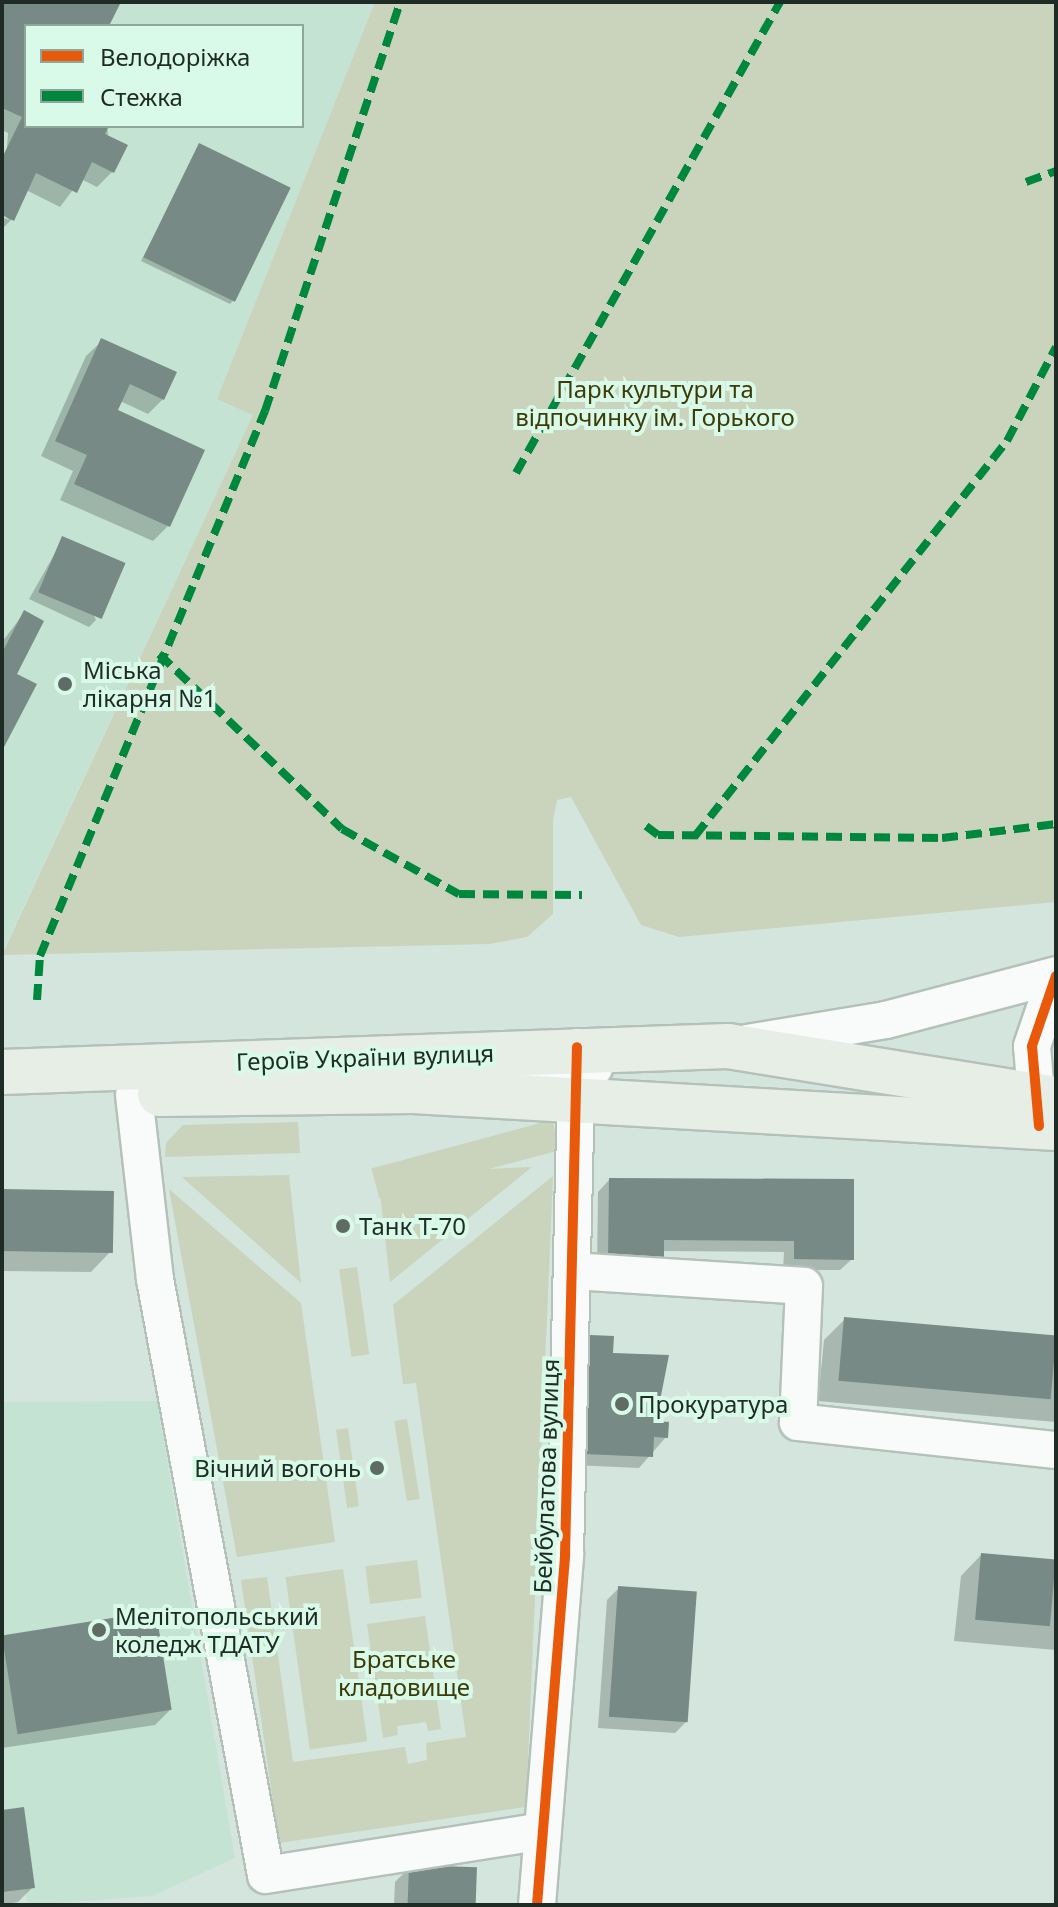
<!DOCTYPE html>
<html>
<head>
<meta charset="utf-8">
<style>
  body { margin:0 }
  #map { position:relative; width:1058px; height:1907px; overflow:hidden; background:#d3e5dc; font-family:"Noto Sans",sans-serif }
  div>[style] { position:absolute }
  [style*='--x'] { left:calc(var(--x)*1px); top:calc(var(--y)*1px); width:calc(var(--w)*1px); rotate:calc(var(--a)*1deg) }
  .built>* { inset:0; background:#c5e3d3 }
  .green>* { inset:0; background:#cad3bc; transform-origin:0 0 }
  .shadow>* { inset:0; background:#0003 }
  .building>* { inset:0; background:#788a85; transform-origin:0 0 }
  .roads { filter:drop-shadow(2px 0 #b3c1b9) drop-shadow(-2px 0 #b3c1b9) drop-shadow(0 2px #b3c1b9) drop-shadow(0 -2px #b3c1b9) }
  .minor>* { height:36px; margin:-18px; padding:0 18px; transform-origin:18px; border-radius:18px; background:#f8fbfa }
  .major>* { height:44px; margin:-22px; padding:0 22px; transform-origin:22px; border-radius:22px; background:#e7eee5 }
  .quiet>* { height:8px; margin-top:-4px; transform-origin:0; background:repeating-linear-gradient(90deg,#00873e 0 16px,transparent 0 24px) }
  .cycleway>* { height:10px; margin:-5px; padding:0 5px; transform-origin:5px; border-radius:5px; background:#e8590c }
  .dots>* { width:22px; height:22px; translate:-50% -50%; box-sizing:border-box; border:4px solid #d9fae8; border-radius:50% }
  span { translate:-50% -50%; white-space:nowrap; text-align:center; line-height:1.15; -webkit-text-stroke:8px #d9fae8; paint-order:stroke }
  .park-label { font-size:24px; color:#3d3c08 }
  .poi-label { font-size:24px; color:#1f2b25 }
  .left { translate:0 -50%; text-align:left }
  .right { translate:-100% -50%; text-align:right }
  .street-label { font-size:24px; color:#1f2b25 }
  .frame { position:absolute; inset:0; border:4px solid #1f2b25; pointer-events:none }
  .legend { position:absolute; left:24px; top:24px; width:280px; height:104px; box-sizing:border-box; background:#d9fae8; border:2px solid #8fa79a; margin:0; padding:10px 14px; list-style:none; font-size:24px; color:#1f2b25 }
  .legend li { display:flex; align-items:center; gap:16px; height:40px }
  .legend b { width:40px; border:2px solid #8fa79a }
</style>
</head>
<body>
<div id="map">
  <div class="built">
    <i style="clip-path:polygon(evenodd,2px 2px,375px 2px,217px 399px,253px 415px,2px 953px,2px 2px,26px 26px,302px 26px,302px 126px,26px 126px,26px 26px)"></i>
    <i style="clip-path:polygon(157px 1401px,235px 1858px,152px 1896px,28px 1905px,25px 1889px,2px 1892px,2px 1402px)"></i>
  </div>
  <div class="green">
    <i style="clip-path:polygon(375px 2px,1056px 2px,1056px 902px,679px 937px,641px 925px,571px 797px,557px 800px,553px 820px,553px 914px,527px 937px,489px 944px,2px 955px,253px 415px,217px 399px)"></i>
    <i style="left:552px;top:1120px;width:31px;height:187px;rotate:75deg"></i>
    <i style="clip-path:polygon(298px 1122px,300px 1153px,165px 1157px,166px 1143px,183px 1125px)"></i>
    <i style="clip-path:polygon(532px 1167px,390px 1282px,378px 1174px)"></i>
    <i style="clip-path:polygon(289px 1175px,301px 1283px,182px 1177px)"></i>
    <i style="clip-path:polygon(553px 1176px,526px 1807px,279px 1843px,241px 1580px,267px 1577px,293px 1762px,405px 1747px,408px 1764px,427px 1760px,426px 1743px,466px 1737px,416px 1383px,403px 1384px,393px 1305px)"></i>
    <i style="clip-path:polygon(169px 1189px,301px 1303px,335px 1542px,237px 1557px)"></i>
    <i style="left:357px;top:1267px;width:88px;height:18px;rotate:82deg"></i>
    <i style="left:407px;top:1419px;width:81px;height:13px;rotate:81deg"></i>
    <i style="left:348px;top:1428px;width:79px;height:12px;rotate:82deg"></i>
    <i style="left:417px;top:1560px;width:38px;height:52px;rotate:83deg"></i>
    <i style="left:343px;top:1569px;width:174px;height:58px;rotate:82deg"></i>
    <i style="clip-path:polygon(425px 1616px,441px 1729px,428px 1731px,426px 1722px,397px 1726px,398px 1735px,383px 1738px,367px 1624px)"></i>
  </div>
  <div class="shadow">
    <i style="clip-path:polygon(2px 2px,118px 2px,107px 26px,26px 26px,26px 126px,107px 126px,112px 172px,97px 187px,81px 179px,60px 207px,26px 190px,12px 219px,2px 229px,2px 217px,9px 220px,2px 213px,8px 133px,2px 130px)"></i>
    <i style="clip-path:polygon(200px 145px,233px 301px,230px 304px,141px 261px)"></i>
    <i style="clip-path:polygon(102px 341px,163px 399px,148px 414px,120px 401px,115px 411px,202px 451px,168px 526px,153px 541px,60px 500px,73px 471px,41px 456px,86px 356px)"></i>
    <i style="clip-path:polygon(63px 539px,96px 620px,89px 627px,29px 599px)"></i>
    <i style="clip-path:polygon(24px 613px,14px 674px,2px 747px,2px 642px)"></i>
    <i style="clip-path:polygon(609px 1180px,852px 1259px,840px 1270px,783px 1270px,784px 1252px,662px 1251px,597px 1271px,598px 1192px)"></i>
    <i style="clip-path:polygon(2px 1191px,111px 1251px,91px 1272px,2px 1271px)"></i>
    <i style="clip-path:polygon(845px 1319px,1056px 1338px,1056px 1422px,818px 1401px,824px 1340px)"></i>
    <i style="clip-path:polygon(591px 1337px,611px 1354px,666px 1437px,639px 1468px,573px 1465px,579px 1349px)"></i>
    <i style="clip-path:polygon(981px 1555px,1056px 1562px,1056px 1650px,954px 1641px,961px 1576px)"></i>
    <i style="clip-path:polygon(619px 1588px,686px 1722px,675px 1733px,598px 1728px,607px 1600px)"></i>
    <i style="clip-path:polygon(2px 1636px,170px 1710px,155px 1725px,2px 1748px)"></i>
    <i style="clip-path:polygon(2px 1813px,33px 1887px,18px 1902px,2px 1905px)"></i>
    <i style="clip-path:polygon(410px 1867px,474px 1905px,394px 1905px,395px 1882px)"></i>
  </div>
  <div class="building">
    <i style="clip-path:polygon(2px 2px,121px 2px,109px 26px,26px 26px,26px 126px,109px 126px,105px 134px,128px 145px,114px 173px,92px 162px,77px 193px,36px 173px,14px 221px,2px 215px,2px 158px,22px 117px,2px 108px)"></i>
    <i style="left:199px;top:143px;width:102px;height:127px;rotate:26deg"></i>
    <i style="clip-path:polygon(101px 338px,177px 372px,164px 400px,130px 384px,118px 410px,205px 450px,170px 527px,74px 484px,87px 455px,55px 441px)"></i>
    <i style="left:62px;top:536px;width:69px;height:61px;rotate:23deg"></i>
    <i style="clip-path:polygon(24px 610px,44px 621px,17px 674px,37px 684px,2px 751px,2px 653px)"></i>
    <i style="clip-path:polygon(609px 1178px,854px 1179px,854px 1260px,794px 1259px,794px 1241px,664px 1240px,664px 1261px,608px 1260px)"></i>
    <i style="left:2px;top:1189px;width:112px;height:62px;rotate:1deg"></i>
    <i style="left:844px;top:1317px;width:213px;height:64px;rotate:5deg"></i>
    <i style="clip-path:polygon(590px 1335px,614px 1336px,613px 1353px,669px 1355px,656px 1421px,669px 1422px,668px 1438px,654px 1437px,653px 1457px,584px 1454px)"></i>
    <i style="left:981px;top:1553px;width:75px;height:67px;rotate:5deg"></i>
    <i style="left:618px;top:1586px;width:79px;height:131px;rotate:4deg"></i>
    <i style="left:156px;top:1611px;width:100px;height:156px;rotate:81deg"></i>
    <i style="clip-path:polygon(24px 1807px,35px 1888px,2px 1892px,2px 1810px)"></i>
    <i style="left:409px;top:1865px;width:68px;height:40px;rotate:2deg"></i>
  </div>
  <div class="roads">
    <div class="minor">
      <i style="--x:747;--y:1043;--w:141;--a:-9.4"></i>
      <i style="--x:886;--y:1020;--w:176;--a:-14.8"></i>
      <i style="--x:486;--y:1082;--w:109;--a:-7.4"></i>
      <i style="--x:134;--y:1095;--w:185;--a:83.5"></i>
      <i style="--x:155;--y:1279;--w:606;--a:79.45"></i>
      <i style="--x:266;--y:1875;--w:280;--a:-9"></i>
      <i style="--x:1038;--y:1120;--w:74;--a:-94.6"></i>
      <i style="--x:1032;--y:1046;--w:74;--a:-71.1"></i>
      <i style="--x:573;--y:1271;--w:231;--a:3.7"></i>
      <i style="--x:804;--y:1286;--w:136;--a:92.5"></i>
      <i style="--x:798;--y:1422;--w:260;--a:6.2"></i>
      <i style="--x:537;--y:1905;--w:351;--a:-85.4"></i>
      <i style="--x:565;--y:1555;--w:508;--a:-88.65"></i>
    </div>
    <div class="major">
      <i style="--x:2;--y:1072;--w:726;--a:-2.05"></i>
      <i style="--x:728;--y:1046;--w:332;--a:9.2"></i>
      <i style="--x:160;--y:1094;--w:253;--a:-0.7"></i>
      <i style="--x:413;--y:1091;--w:644;--a:3.29"></i>
    </div>
  </div>
  <div class="quiet">
    <i style="--x:1026;--y:182;--w:32;--a:-20"></i>
    <i style="--x:516;--y:473;--w:540;--a:-60.73"></i>
    <i style="--x:159;--y:654;--w:253;--a:43.7"></i>
    <i style="--x:342;--y:829;--w:134;--a:29.1"></i>
    <i style="--x:459;--y:894;--w:123;--a:0.5"></i>
    <i style="--x:646;--y:826;--w:15;--a:37"></i>
    <i style="--x:658;--y:835;--w:284;--a:0.6"></i>
    <i style="--x:942;--y:838;--w:115;--a:-7"></i>
    <i style="--x:695;--y:836;--w:503;--a:-51.7"></i>
    <i style="--x:1007;--y:441;--w:106;--a:-62.5"></i>
    <i style="--x:37;--y:1000;--w:44;--a:-86.1"></i>
    <i style="--x:40;--y:956;--w:590;--a:-67.57"></i>
    <i style="--x:265;--y:411;--w:431;--a:-71.7"></i>
  </div>
  <div class="cycleway">
    <i style="--x:1039;--y:1126;--w:80;--a:-95"></i>
    <i style="--x:1032;--y:1046;--w:74;--a:-71.1"></i>
    <i style="--x:537;--y:1905;--w:351;--a:-85.4"></i>
    <i style="--x:565;--y:1555;--w:508;--a:-88.65"></i>
  </div>
  <div class="dots">
    <i style="left:65px;top:684px;background:#5e6c65"></i>
    <i style="left:343px;top:1226px;background:#5e6c65"></i>
    <i style="left:622px;top:1404px;background:#5e6c65"></i>
    <i style="left:377px;top:1468px;background:#5e6c65"></i>
    <i style="left:99px;top:1630px;background:#5e6c65"></i>
  </div>
  <div class="park-label">
    <span style="left:655px;top:403px">Парк культури та<br>відпочинку ім. Горького</span>
    <span style="left:404px;top:1673px">Братське<br>кладовище</span>
  </div>
  <div class="poi-label">
    <span class="left" style="left:83px;top:684px">Міська<br>лікарня №1</span>
    <span class="left" style="left:359px;top:1226px">Танк Т-70</span>
    <span class="left" style="left:638px;top:1404px">Прокуратура</span>
    <span class="right" style="left:361px;top:1468px">Вічний вогонь</span>
    <span class="left" style="left:115px;top:1630px">Мелітопольський<br>коледж ТДАТУ</span>
  </div>
  <div class="street-label">
    <span style="left:365px;top:1057px;rotate:-2deg">Героїв України вулиця</span>
    <span style="left:546px;top:1476px;rotate:-88deg">Бейбулатова вулиця</span>
  </div>
  <div class="frame"></div>
  <ul class="legend">
  <li><b style="height:10px;background:#e8590c"></b>Велодоріжка</li>
  <li><b style="height:10px;background:#00873e"></b>Стежка</li>
  </ul>
</div>
</body>
</html>
